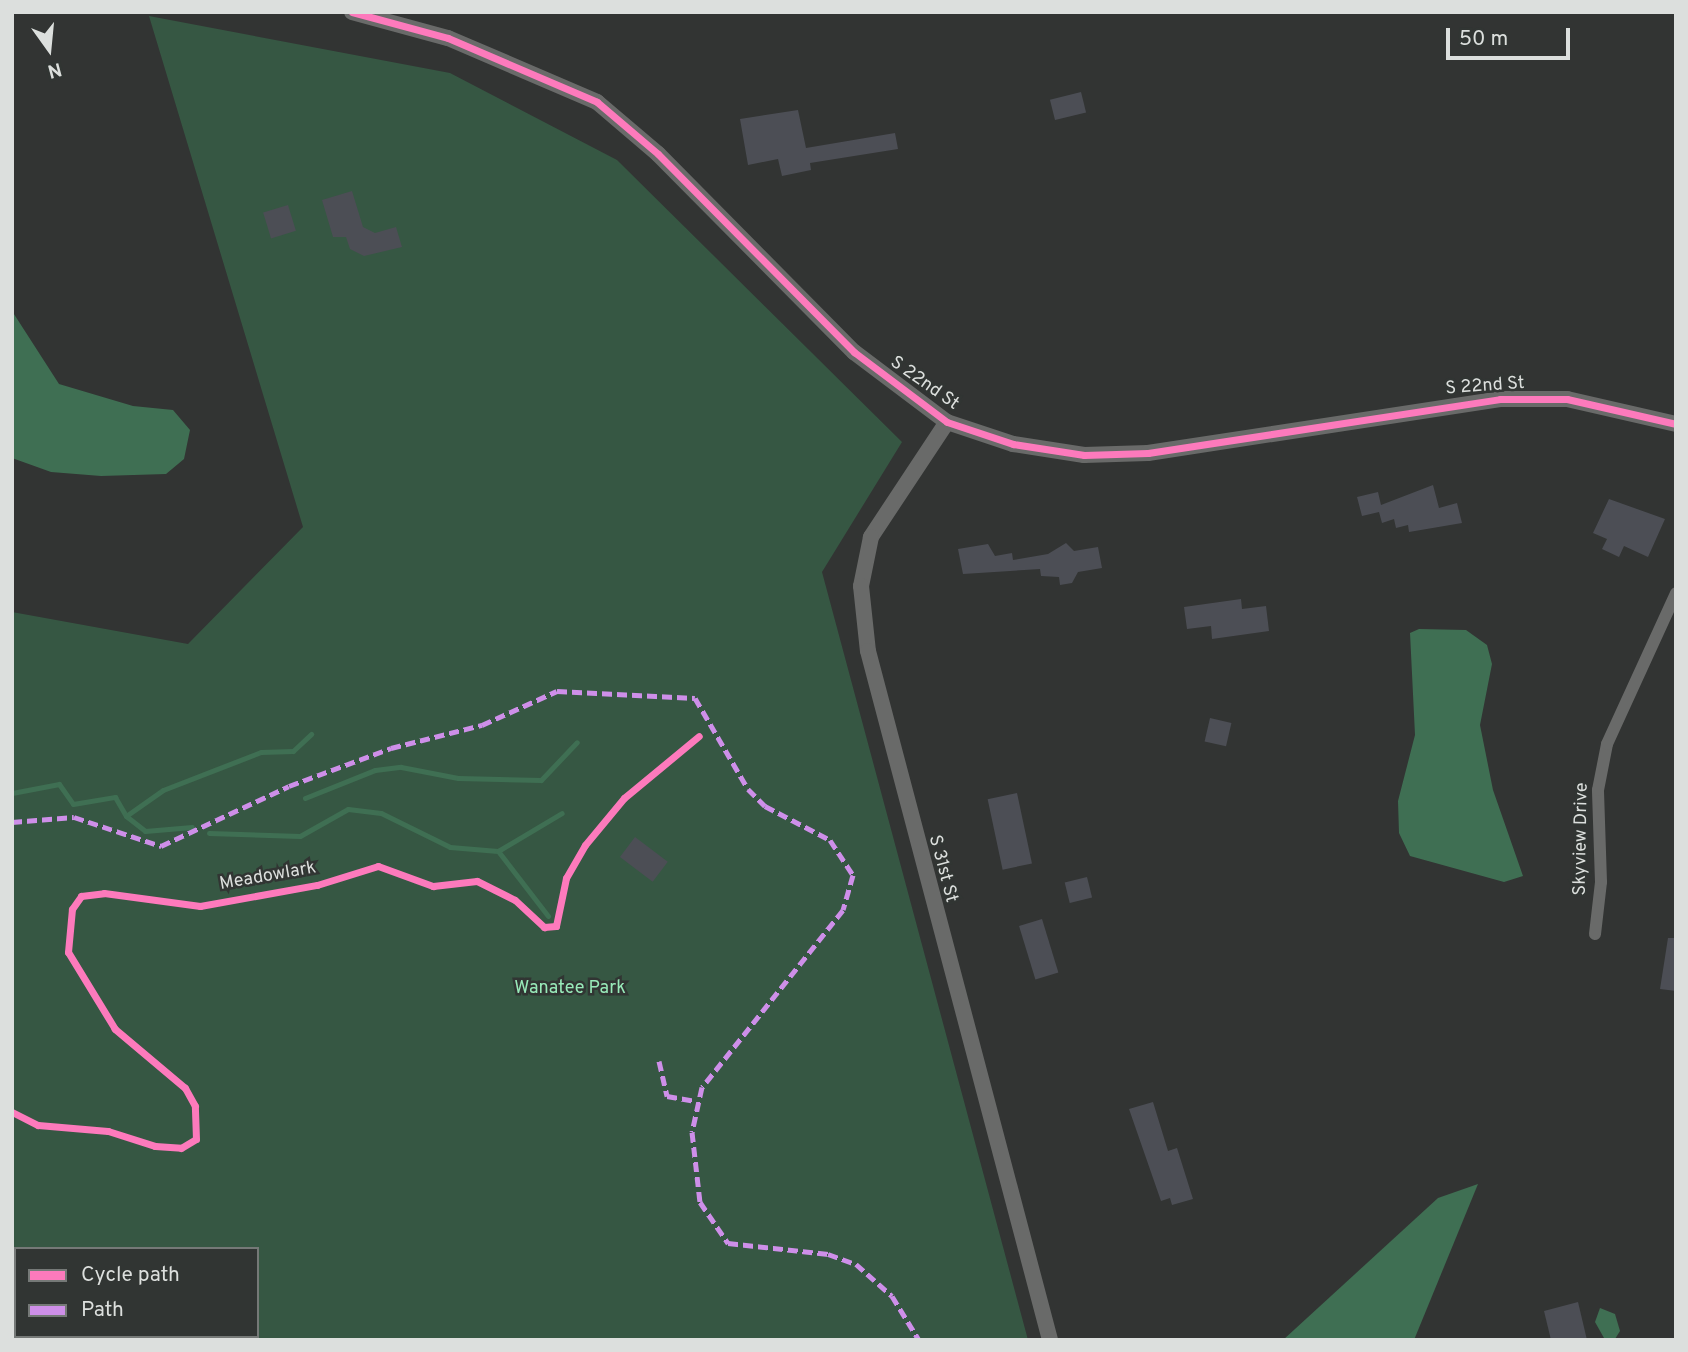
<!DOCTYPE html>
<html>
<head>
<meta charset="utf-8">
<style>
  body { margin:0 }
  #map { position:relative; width:1688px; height:1352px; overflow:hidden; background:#323433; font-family:Overpass,sans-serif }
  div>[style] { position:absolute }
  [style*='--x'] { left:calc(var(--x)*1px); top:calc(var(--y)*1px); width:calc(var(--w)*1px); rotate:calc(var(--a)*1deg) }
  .green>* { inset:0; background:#365743 }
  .water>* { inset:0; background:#3f6f53 }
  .stream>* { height:5px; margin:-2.5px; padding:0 2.5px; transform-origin:2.5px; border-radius:2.5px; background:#3f6f53 }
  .building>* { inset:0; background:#4c4e55; transform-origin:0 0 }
  .minor>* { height:12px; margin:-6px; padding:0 6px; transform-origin:6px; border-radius:6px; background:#696a69 }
  .tertiary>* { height:16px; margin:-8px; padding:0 8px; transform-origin:8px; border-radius:8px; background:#696a69 }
  .quiet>* { height:5px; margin-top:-2.5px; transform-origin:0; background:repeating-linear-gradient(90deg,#ce8fe9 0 10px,transparent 0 15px) }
  .cycleway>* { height:7px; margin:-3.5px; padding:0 3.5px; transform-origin:3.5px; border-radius:3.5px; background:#fd7abc }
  span { translate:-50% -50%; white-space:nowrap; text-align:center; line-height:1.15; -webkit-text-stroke:5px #313533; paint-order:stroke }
  .street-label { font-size:18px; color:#dcdfdd }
  .park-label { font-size:18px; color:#98eab9 }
  .frame { position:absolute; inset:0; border:14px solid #dcdfdd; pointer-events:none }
  .legend { position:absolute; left:14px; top:1247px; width:245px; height:91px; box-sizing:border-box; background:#313533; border:2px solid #757977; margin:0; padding:9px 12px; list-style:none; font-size:21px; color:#dcdfdd }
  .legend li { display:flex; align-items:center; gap:14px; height:35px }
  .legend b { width:35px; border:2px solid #757977 }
  .north { position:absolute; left:14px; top:14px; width:70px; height:70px; -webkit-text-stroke:5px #313533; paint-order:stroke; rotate:165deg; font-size:19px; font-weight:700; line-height:28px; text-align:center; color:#dcdfdd }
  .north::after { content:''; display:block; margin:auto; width:24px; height:32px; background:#dcdfdd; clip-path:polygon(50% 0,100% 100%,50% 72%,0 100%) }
  .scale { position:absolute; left:1446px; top:28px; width:124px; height:32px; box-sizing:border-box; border:4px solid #dcdfdd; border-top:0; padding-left:9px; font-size:21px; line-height:24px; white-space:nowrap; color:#dcdfdd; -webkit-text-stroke:5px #313533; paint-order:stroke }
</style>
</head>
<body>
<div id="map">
  <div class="green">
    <i style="clip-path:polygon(evenodd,149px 16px,450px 73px,617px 160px,902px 442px,822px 572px,1028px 1340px,12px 1340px,12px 612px,188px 644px,303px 527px,149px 16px,16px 1249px,257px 1249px,257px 1336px,16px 1336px,16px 1249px)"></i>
  </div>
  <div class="water">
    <i style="clip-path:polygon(12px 311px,59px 384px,133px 406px,173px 410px,190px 430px,184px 459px,166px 474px,101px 476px,51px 472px,12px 458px)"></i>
    <i style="clip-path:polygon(1419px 629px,1466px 630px,1487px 645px,1492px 664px,1480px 725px,1493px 790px,1523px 876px,1504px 882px,1410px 856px,1399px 833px,1398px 801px,1415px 735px,1410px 633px)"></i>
    <i style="clip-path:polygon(1478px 1184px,1414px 1340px,1283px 1340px,1438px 1198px)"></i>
    <i style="clip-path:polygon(1600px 1308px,1615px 1314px,1620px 1331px,1615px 1339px,1604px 1338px,1595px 1322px)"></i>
  </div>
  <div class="stream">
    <i style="--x:12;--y:793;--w:48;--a:-10.8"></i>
    <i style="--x:59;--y:784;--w:24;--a:55"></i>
    <i style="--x:73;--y:804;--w:43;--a:-9.5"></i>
    <i style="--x:115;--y:797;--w:22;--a:60"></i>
    <i style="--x:126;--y:816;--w:24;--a:38"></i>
    <i style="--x:145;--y:831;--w:47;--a:-4.9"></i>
    <i style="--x:305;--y:798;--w:75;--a:-21.8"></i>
    <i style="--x:375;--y:770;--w:26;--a:-7"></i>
    <i style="--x:401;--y:767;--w:58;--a:10.9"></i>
    <i style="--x:458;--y:778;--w:83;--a:1.4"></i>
    <i style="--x:541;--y:780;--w:52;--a:-46.5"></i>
    <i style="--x:126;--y:816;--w:45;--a:-35.1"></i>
    <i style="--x:163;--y:790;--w:105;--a:-21.2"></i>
    <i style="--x:261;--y:752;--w:32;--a:-2"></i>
    <i style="--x:293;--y:751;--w:25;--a:-43"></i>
    <i style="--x:209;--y:833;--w:91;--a:1.9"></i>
    <i style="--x:300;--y:836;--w:55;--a:-29.4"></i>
    <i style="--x:348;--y:809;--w:33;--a:7"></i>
    <i style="--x:381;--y:813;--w:77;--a:26.2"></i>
    <i style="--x:450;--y:847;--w:48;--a:4.8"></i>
    <i style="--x:498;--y:851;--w:82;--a:52.4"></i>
    <i style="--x:498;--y:851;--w:74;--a:-30.7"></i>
  </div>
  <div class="building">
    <i style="left:1081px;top:92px;width:21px;height:32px;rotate:76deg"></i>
    <i style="clip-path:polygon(798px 110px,806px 148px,895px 133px,898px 149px,810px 163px,811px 170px,782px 176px,778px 159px,748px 165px,740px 119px)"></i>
    <i style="clip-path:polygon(352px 191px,363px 227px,375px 233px,396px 227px,402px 247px,364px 256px,350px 249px,346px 237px,333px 237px,322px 200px)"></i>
    <i style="left:288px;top:205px;width:27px;height:26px;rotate:73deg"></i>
    <i style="clip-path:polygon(1433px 485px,1439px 508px,1457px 503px,1462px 523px,1409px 532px,1408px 525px,1396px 528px,1394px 519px,1382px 523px,1379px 512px,1362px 516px,1357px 497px,1378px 492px,1381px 505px)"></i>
    <i style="clip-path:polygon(1609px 499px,1665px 519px,1648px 557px,1624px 546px,1619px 557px,1602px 549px,1607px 539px,1593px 533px)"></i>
    <i style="clip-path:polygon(1066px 543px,1074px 551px,1098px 547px,1102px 568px,1078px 572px,1072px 583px,1060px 585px,1059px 577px,1041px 576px,1040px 569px,963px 574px,958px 549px,988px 544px,995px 556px,1012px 553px,1013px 560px,1048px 554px)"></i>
    <i style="clip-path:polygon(1241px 599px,1242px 609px,1266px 606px,1269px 631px,1212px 639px,1211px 626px,1187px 629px,1184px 607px)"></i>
    <i style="left:1210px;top:718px;width:22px;height:24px;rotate:13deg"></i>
    <i style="left:1017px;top:793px;width:72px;height:30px;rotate:78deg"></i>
    <i style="left:635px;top:837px;width:41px;height:25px;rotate:37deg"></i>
    <i style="left:1087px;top:877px;width:21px;height:23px;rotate:76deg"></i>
    <i style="left:1042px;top:919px;width:56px;height:24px;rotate:73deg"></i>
    <i style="clip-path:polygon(1668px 938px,1676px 938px,1676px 991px,1660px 989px)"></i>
    <i style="clip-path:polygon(1153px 1102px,1168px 1151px,1177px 1148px,1193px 1199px,1172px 1205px,1170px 1198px,1161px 1201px,1129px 1109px)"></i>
    <i style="clip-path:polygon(1578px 1302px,1587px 1340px,1551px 1340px,1544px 1311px)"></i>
  </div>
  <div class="minor">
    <i style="--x:1595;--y:934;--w:52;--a:-83.4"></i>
    <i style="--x:1601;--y:882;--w:92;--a:-91.9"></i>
    <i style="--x:1598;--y:790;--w:47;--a:-78.9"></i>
    <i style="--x:1607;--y:744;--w:166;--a:-65.4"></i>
  </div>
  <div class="tertiary">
    <i style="--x:352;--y:12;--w:99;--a:15.2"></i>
    <i style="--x:448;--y:38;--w:162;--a:23.2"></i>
    <i style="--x:597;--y:102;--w:80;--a:40.4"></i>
    <i style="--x:658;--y:154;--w:279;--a:45.3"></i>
    <i style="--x:854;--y:352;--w:116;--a:37"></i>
    <i style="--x:947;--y:422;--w:70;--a:18.4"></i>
    <i style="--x:1013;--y:444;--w:72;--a:8.8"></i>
    <i style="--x:1084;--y:455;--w:64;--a:-1.8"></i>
    <i style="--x:1148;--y:453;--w:356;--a:-8.7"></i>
    <i style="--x:1500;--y:399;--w:67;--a:0"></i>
    <i style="--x:1567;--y:399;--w:112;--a:12.9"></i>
    <i style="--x:947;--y:422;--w:138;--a:123.5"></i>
    <i style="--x:871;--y:537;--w:50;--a:101.5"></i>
    <i style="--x:861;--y:586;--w:65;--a:83.9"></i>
    <i style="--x:868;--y:651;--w:713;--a:75.2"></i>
  </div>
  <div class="quiet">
    <i style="--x:12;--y:822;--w:62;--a:-4.6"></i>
    <i style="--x:74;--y:817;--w:92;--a:18.4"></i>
    <i style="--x:161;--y:846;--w:141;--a:-25.1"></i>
    <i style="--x:289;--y:786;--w:109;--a:-20.4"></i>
    <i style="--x:391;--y:748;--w:94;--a:-14.2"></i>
    <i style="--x:482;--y:725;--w:82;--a:-24.4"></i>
    <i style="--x:557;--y:691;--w:138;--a:2.9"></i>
    <i style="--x:695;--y:698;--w:105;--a:59.8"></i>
    <i style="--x:748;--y:789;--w:24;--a:45"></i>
    <i style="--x:765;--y:806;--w:73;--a:27.6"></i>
    <i style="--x:830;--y:840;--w:42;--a:56.7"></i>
    <i style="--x:853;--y:875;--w:36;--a:106"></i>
    <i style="--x:843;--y:910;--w:226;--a:128.5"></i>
    <i style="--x:702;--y:1087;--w:46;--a:102.5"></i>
    <i style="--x:692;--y:1132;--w:70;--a:83.5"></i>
    <i style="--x:700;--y:1202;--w:50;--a:55.7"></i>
    <i style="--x:728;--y:1243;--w:101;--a:6.3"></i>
    <i style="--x:828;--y:1254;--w:30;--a:20"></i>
    <i style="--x:856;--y:1264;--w:48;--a:41.6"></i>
    <i style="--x:892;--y:1296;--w:52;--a:58.5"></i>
    <i style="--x:659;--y:1061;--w:36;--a:77"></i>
    <i style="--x:667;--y:1096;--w:29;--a:10"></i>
  </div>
  <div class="cycleway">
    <i style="--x:352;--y:12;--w:99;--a:15.2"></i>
    <i style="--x:448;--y:38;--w:162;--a:23.2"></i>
    <i style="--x:597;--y:102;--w:80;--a:40.4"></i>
    <i style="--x:658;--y:154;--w:279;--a:45.3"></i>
    <i style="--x:854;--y:352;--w:116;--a:37"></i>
    <i style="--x:947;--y:422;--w:70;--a:18.4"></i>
    <i style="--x:1013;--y:444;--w:72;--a:8.8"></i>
    <i style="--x:1084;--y:455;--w:64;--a:-1.8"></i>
    <i style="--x:1148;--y:453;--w:356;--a:-8.7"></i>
    <i style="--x:1500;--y:399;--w:67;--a:0"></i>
    <i style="--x:1567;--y:399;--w:112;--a:12.9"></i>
    <i style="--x:12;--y:1112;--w:29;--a:27"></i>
    <i style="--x:38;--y:1125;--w:70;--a:4.9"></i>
    <i style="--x:108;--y:1131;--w:49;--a:17.7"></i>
    <i style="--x:155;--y:1146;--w:26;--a:4"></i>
    <i style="--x:181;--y:1148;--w:17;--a:-31"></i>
    <i style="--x:196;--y:1139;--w:33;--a:-92"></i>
    <i style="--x:195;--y:1106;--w:21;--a:-119"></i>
    <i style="--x:185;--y:1088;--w:92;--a:-139.9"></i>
    <i style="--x:115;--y:1029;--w:90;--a:-121.4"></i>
    <i style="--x:68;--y:952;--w:43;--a:-84.7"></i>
    <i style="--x:72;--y:909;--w:16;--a:-55"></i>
    <i style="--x:81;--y:896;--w:23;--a:-7"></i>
    <i style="--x:104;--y:893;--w:97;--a:7.7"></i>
    <i style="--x:200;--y:906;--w:119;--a:-10.2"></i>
    <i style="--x:317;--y:885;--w:64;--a:-17.3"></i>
    <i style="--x:378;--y:866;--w:59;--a:20"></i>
    <i style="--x:433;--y:886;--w:44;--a:-6.5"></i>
    <i style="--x:477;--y:881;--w:42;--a:26.6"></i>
    <i style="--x:515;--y:900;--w:40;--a:43"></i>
    <i style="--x:544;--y:927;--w:12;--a:-5"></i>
    <i style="--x:556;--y:926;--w:49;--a:-78.2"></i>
    <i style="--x:566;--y:878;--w:38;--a:-60"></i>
    <i style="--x:585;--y:845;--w:61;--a:-50.3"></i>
    <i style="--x:624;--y:798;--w:97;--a:-39.6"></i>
  </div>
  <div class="street-label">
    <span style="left:924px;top:384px;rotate:35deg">S 22nd St</span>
    <span style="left:1485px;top:387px;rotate:-4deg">S 22nd St</span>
    <span style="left:1582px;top:839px;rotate:-89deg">Skyview Drive</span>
    <span style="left:942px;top:869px;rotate:75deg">S 31st St</span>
    <span style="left:268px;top:877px;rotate:-10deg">Meadowlark</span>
  </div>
  <div class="park-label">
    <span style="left:570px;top:989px">Wanatee Park</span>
  </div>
  <div class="frame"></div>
  <ul class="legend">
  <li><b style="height:9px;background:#fd7abc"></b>Cycle path</li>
  <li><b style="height:9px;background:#ce8fe9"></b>Path</li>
  </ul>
  <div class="north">N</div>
  <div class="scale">50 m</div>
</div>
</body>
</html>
